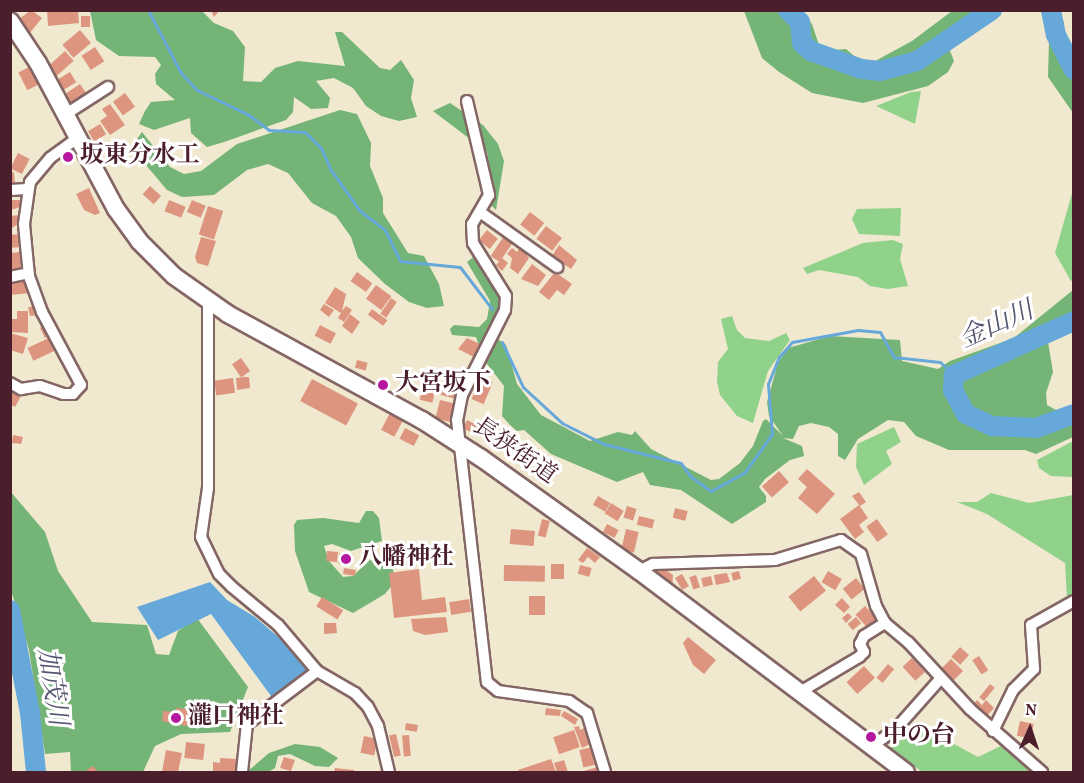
<!DOCTYPE html>
<html>
<head>
<meta charset="utf-8">
<style>
  body { margin:0 }
  #map { position:relative; width:1084px; height:783px; overflow:hidden; background:#f0e9d0; font-family:Vollkorn,"Noto Serif JP",serif }
  div>[style] { position:absolute }
  [style*='--x'] { left:calc(var(--x)*1px); top:calc(var(--y)*1px); width:calc(var(--w)*1px); rotate:calc(var(--a)*1deg) }
  .green>* { inset:0; background:#90d28a }
  .forest>* { inset:0; background:#74b476 }
  .water>* { inset:0; background:#66a8da }
  .stream>* { height:3px; margin:-1.5px; padding:0 1.5px; transform-origin:1.5px; border-radius:1.5px; background:#66a8da }
  .river>* { height:20px; margin:-10px; padding:0 10px; transform-origin:10px; border-radius:10px; background:#66a8da }
  .building>* { inset:0; background:#dd957f; transform-origin:0 0 }
  .roads { filter:drop-shadow(2px 0 #846665) drop-shadow(-2px 0 #846665) drop-shadow(0 2px #846665) drop-shadow(0 -2px #846665) }
  .minor>* { height:10px; margin:-5px; padding:0 5px; transform-origin:5px; border-radius:5px; background:#fff }
  .primary>* { height:16px; margin:-8px; padding:0 8px; transform-origin:8px; border-radius:8px; background:#fff }
  .dots>* { width:16px; height:16px; translate:-50% -50%; box-sizing:border-box; border:3px solid #fff; border-radius:50% }
  span { translate:-50% -50%; white-space:nowrap; text-align:center; line-height:1.15; -webkit-text-stroke:6px #fff; paint-order:stroke }
  .poi-label { font-size:24px; color:#4a1f2b; font-weight:700 }
  .left { translate:0 -50%; text-align:left }
  .street-label { font-size:24px; color:#4a1f2b }
  .water-label { font-size:26px; color:#555671; font-style:italic }
  .frame { position:absolute; inset:0; border:12px solid #4a1f2b; pointer-events:none }
  .north { position:absolute; left:1000px; top:699px; width:60px; height:60px; -webkit-text-stroke:4px #fff; paint-order:stroke; rotate:3deg; font-size:16px; font-weight:700; line-height:24px; text-align:center; color:#4a1f2b }
  .north::after { content:''; display:block; margin:auto; width:21px; height:27px; background:#4a1f2b; clip-path:polygon(50% 0,100% 100%,50% 72%,0 100%) }
</style>
</head>
<body>
<div id="map">
  <div class="green">
    <i style="clip-path:polygon(921px 91px,915px 124px,876px 106px,911px 92px)"></i>
    <i style="clip-path:polygon(1073px 190px,1074px 280px,1071px 281px,1055px 253px)"></i>
    <i style="clip-path:polygon(901px 208px,900px 236px,859px 234px,852px 219px,857px 209px)"></i>
    <i style="clip-path:polygon(893px 240px,903px 244px,900px 259px,908px 286px,888px 289px,870px 286px,858px 277px,819px 270px,807px 274px,803px 268px,863px 243px)"></i>
    <i style="clip-path:polygon(732px 316px,737px 330px,745px 338px,769px 341px,786px 333px,790px 340px,768px 371px,753px 423px,737px 416px,720px 395px,717px 382px,718px 362px,728px 349px,721px 319px)"></i>
    <i style="clip-path:polygon(894px 427px,901px 442px,886px 451px,892px 464px,864px 485px,856px 467px,857px 444px)"></i>
    <i style="clip-path:polygon(1073px 441px,1073px 477px,1051px 476px,1039px 468px,1037px 460px)"></i>
    <i style="clip-path:polygon(991px 493px,1029px 503px,1073px 495px,1073px 593px,1067px 599px,1065px 563px,987px 514px,957px 502px,977px 502px)"></i>
    <i style="clip-path:polygon(919px 725px,978px 757px,1001px 746px,1034px 772px,922px 772px,890px 748px)"></i>
  </div>
  <div class="forest">
    <i style="clip-path:polygon(90px 11px,202px 11px,214px 23px,233px 31px,245px 47px,243px 81px,261px 82px,275px 68px,298px 61px,345px 66px,335px 32px,342px 32px,380px 68px,390px 70px,401px 60px,414px 80px,411px 98px,417px 117px,399px 121px,381px 116px,366px 106px,353px 88px,334px 78px,316px 81px,330px 98px,328px 108px,311px 109px,294px 97px,293px 112px,286px 120px,224px 142px,207px 147px,191px 133px,190px 118px,154px 130px,139px 124px,145px 111px,151px 102px,175px 100px,156px 84px,155px 74px,161px 65px,155px 57px,119px 56px,96px 40px)"></i>
    <i style="clip-path:polygon(744px 11px,801px 11px,812px 24px,821px 51px,846px 49px,866px 66px,912px 41px,952px 11px,999px 11px,949px 48px,954px 61px,948px 72px,928px 86px,863px 103px,812px 93px,779px 72px,762px 58px)"></i>
    <i style="clip-path:polygon(1041px 11px,1057px 11px,1064px 22px,1065px 43px,1073px 55px,1073px 113px,1048px 77px,1049px 40px)"></i>
    <i style="clip-path:polygon(450px 103px,483px 125px,498px 144px,504px 161px,496px 210px,490px 204px,493px 193px,487px 152px,433px 111px)"></i>
    <i style="clip-path:polygon(340px 110px,357px 114px,371px 143px,370px 166px,383px 198px,383px 213px,408px 253px,424px 256px,439px 284px,444px 306px,427px 308px,409px 302px,385px 284px,358px 258px,351px 237px,336px 216px,312px 203px,288px 173px,268px 164px,247px 170px,214px 195px,182px 197px,167px 190px,140px 158px,137px 139px,142px 132px,170px 167px,184px 174px,201px 171px,237px 144px)"></i>
    <i style="clip-path:polygon(476px 255px,501px 293px,502px 312px,495px 329px,498px 339px,506px 345px,517px 384px,541px 415px,590px 441px,618px 432px,632px 435px,635px 431px,651px 449px,711px 480px,719px 479px,740px 463px,753px 446px,763px 421px,766px 419px,783px 436px,769px 416px,767px 402px,778px 363px,788px 348px,830px 336px,900px 340px,902px 361px,938px 369px,950px 361px,1014px 338px,1073px 290px,1073px 326px,1048px 342px,1053px 372px,1046px 393px,1047px 405px,1058px 411px,1073px 407px,1073px 437px,1036px 454px,1025px 450px,949px 450px,916px 436px,904px 422px,888px 420px,858px 439px,845px 460px,838px 456px,838px 434px,829px 427px,811px 423px,799px 426px,793px 439px,783px 438px,802px 446px,804px 456px,790px 460px,765px 479px,759px 487px,766px 496px,766px 502px,732px 524px,681px 490px,650px 485px,643px 472px,617px 482px,551px 454px,524px 430px,517px 431px,510px 425px,502px 416px,504px 386px,484px 360px,476px 337px,452px 335px,450px 329px,454px 325px,479px 327px,487px 319px,490px 301px,467px 262px)"></i>
    <i style="clip-path:polygon(10px 491px,45px 532px,58px 571px,92px 622px,147px 625px,156px 654px,169px 655px,178px 631px,197px 618px,248px 687px,230px 732px,181px 734px,155px 746px,143px 772px,71px 772px,70px 752px,45px 754px,29px 650px,11px 590px)"></i>
    <i style="clip-path:polygon(366px 511px,373px 511px,379px 518px,382px 541px,351px 551px,332px 544px,324px 546px,329px 561px,343px 577px,353px 576px,370px 560px,392px 567px,396px 580px,385px 594px,353px 613px,309px 592px,295px 551px,294px 525px,297px 520px,323px 518px,359px 523px)"></i>
    <i style="clip-path:polygon(295px 744px,320px 747px,338px 758px,329px 767px,315px 766px,290px 754px,278px 756px,275px 768px,268px 772px,247px 772px,269px 753px)"></i>
  </div>
  <div class="water">
    <i style="clip-path:polygon(210px 582px,227px 600px,255px 617px,284px 642px,308px 672px,274px 700px,211px 614px,158px 640px,137px 607px)"></i>
  </div>
  <div class="stream">
    <i style="--x:148;--y:10;--w:71;--a:62.4"></i>
    <i style="--x:181;--y:73;--w:23;--a:47"></i>
    <i style="--x:197;--y:90;--w:58;--a:25.7"></i>
    <i style="--x:249;--y:115;--w:25;--a:37"></i>
    <i style="--x:269;--y:130;--w:36;--a:3"></i>
    <i style="--x:305;--y:132;--w:23;--a:45"></i>
    <i style="--x:321;--y:148;--w:24;--a:66"></i>
    <i style="--x:331;--y:170;--w:50;--a:54.7"></i>
    <i style="--x:360;--y:211;--w:31;--a:37"></i>
    <i style="--x:385;--y:230;--w:34;--a:64"></i>
    <i style="--x:400;--y:261;--w:60;--a:5.7"></i>
    <i style="--x:460;--y:267;--w:53;--a:52.7"></i>
    <i style="--x:502;--y:342;--w:50;--a:65"></i>
    <i style="--x:523;--y:387;--w:53;--a:42.7"></i>
    <i style="--x:562;--y:423;--w:47;--a:26.6"></i>
    <i style="--x:604;--y:444;--w:79;--a:13.9"></i>
    <i style="--x:681;--y:463;--w:16;--a:55"></i>
    <i style="--x:690;--y:476;--w:26;--a:36"></i>
    <i style="--x:711;--y:491;--w:39;--a:-29"></i>
    <i style="--x:745;--y:472;--w:47;--a:-54.6"></i>
    <i style="--x:772;--y:434;--w:50;--a:-94.6"></i>
    <i style="--x:768;--y:384;--w:29;--a:-68"></i>
    <i style="--x:779;--y:357;--w:20;--a:-49"></i>
    <i style="--x:792;--y:342;--w:67;--a:-10.3"></i>
    <i style="--x:858;--y:330;--w:22;--a:5"></i>
    <i style="--x:880;--y:332;--w:29;--a:61"></i>
    <i style="--x:894;--y:357;--w:46;--a:6.2"></i>
    <i style="--x:940;--y:362;--w:19;--a:43"></i>
  </div>
  <div class="river">
    <i style="--x:788;--y:10;--w:17;--a:45"></i>
    <i style="--x:800;--y:22;--w:21;--a:85"></i>
    <i style="--x:802;--y:43;--w:12;--a:42"></i>
    <i style="--x:811;--y:51;--w:53;--a:19.8"></i>
    <i style="--x:861;--y:69;--w:19;--a:6"></i>
    <i style="--x:880;--y:71;--w:38;--a:-15"></i>
    <i style="--x:917;--y:61;--w:91;--a:-34.2"></i>
    <i style="--x:1051;--y:10;--w:25;--a:79"></i>
    <i style="--x:1056;--y:35;--w:39;--a:63"></i>
    <i style="--x:1074;--y:321;--w:132;--a:155.8"></i>
    <i style="--x:954;--y:375;--w:15;--a:94"></i>
    <i style="--x:953;--y:390;--w:27;--a:62"></i>
    <i style="--x:966;--y:414;--w:29;--a:25"></i>
    <i style="--x:992;--y:426;--w:44;--a:2.6"></i>
    <i style="--x:1036;--y:428;--w:40;--a:-20.2"></i>
    <i style="--x:10;--y:610;--w:105;--a:79"></i>
    <i style="--x:30;--y:713;--w:59;--a:84.2"></i>
  </div>
  <div class="building">
    <i style="clip-path:polygon(31px 10px,42px 18px,29px 34px,18px 20px)"></i>
    <i style="clip-path:polygon(47px 10px,78px 10px,79px 23px,48px 26px)"></i>
    <i style="clip-path:polygon(211px 10px,220px 10px,214px 17px)"></i>
    <i style="left:90px;top:16px;width:11px;height:9px;rotate:90deg"></i>
    <i style="left:80px;top:30px;width:17px;height:23px;rotate:50deg"></i>
    <i style="left:95px;top:47px;width:17px;height:16px;rotate:57deg"></i>
    <i style="left:65px;top:51px;width:13px;height:23px;rotate:48deg"></i>
    <i style="left:29px;top:67px;width:20px;height:12px;rotate:63deg"></i>
    <i style="left:70px;top:72px;width:12px;height:15px;rotate:59deg"></i>
    <i style="left:80px;top:84px;width:14px;height:18px;rotate:56deg"></i>
    <i style="left:125px;top:93px;width:17px;height:15px;rotate:54deg"></i>
    <i style="clip-path:polygon(110px 104px,125px 125px,110px 135px,100px 121px,107px 116px,102px 109px)"></i>
    <i style="left:100px;top:124px;width:12px;height:14px;rotate:59deg"></i>
    <i style="left:72px;top:151px;width:10px;height:9px;rotate:79deg"></i>
    <i style="left:18px;top:153px;width:13px;height:17px;rotate:27deg"></i>
    <i style="clip-path:polygon(14px 172px,15px 185px,10px 185px,10px 173px)"></i>
    <i style="left:150px;top:186px;width:15px;height:11px;rotate:42deg"></i>
    <i style="clip-path:polygon(89px 188px,100px 213px,95px 215px,84px 210px,76px 194px)"></i>
    <i style="clip-path:polygon(10px 200px,21px 200px,21px 207px,10px 210px)"></i>
    <i style="left:169px;top:200px;width:18px;height:12px;rotate:22deg"></i>
    <i style="left:192px;top:200px;width:15px;height:13px;rotate:23deg"></i>
    <i style="left:208px;top:206px;width:16px;height:30px;rotate:18deg"></i>
    <i style="left:530px;top:212px;width:18px;height:16px;rotate:38deg"></i>
    <i style="clip-path:polygon(20px 215px,20px 223px,10px 229px,10px 216px)"></i>
    <i style="left:546px;top:226px;width:20px;height:16px;rotate:37deg"></i>
    <i style="left:487px;top:230px;width:14px;height:13px;rotate:39deg"></i>
    <i style="left:22px;top:234px;width:13px;height:12px;rotate:86deg"></i>
    <i style="left:504px;top:236px;width:11px;height:24px;rotate:34deg"></i>
    <i style="clip-path:polygon(201px 237px,216px 241px,208px 266px,197px 263px,195px 257px)"></i>
    <i style="clip-path:polygon(559px 245px,577px 260px,571px 269px,552px 256px)"></i>
    <i style="clip-path:polygon(520px 247px,529px 258px,518px 274px,510px 268px,512px 258px,507px 254px,512px 248px,517px 252px)"></i>
    <i style="clip-path:polygon(20px 252px,21px 270px,10px 270px,10px 253px)"></i>
    <i style="clip-path:polygon(502px 258px,508px 263px,502px 271px,496px 265px)"></i>
    <i style="clip-path:polygon(532px 264px,546px 275px,538px 286px,521px 279px)"></i>
    <i style="left:357px;top:272px;width:19px;height:11px;rotate:36deg"></i>
    <i style="clip-path:polygon(555px 272px,572px 284px,564px 295px,557px 290px,549px 300px,539px 292px)"></i>
    <i style="clip-path:polygon(25px 279px,30px 293px,10px 295px,10px 281px)"></i>
    <i style="left:376px;top:285px;width:19px;height:17px;rotate:36deg"></i>
    <i style="clip-path:polygon(335px 287px,346px 294px,342px 311px,346px 306px,352px 310px,344px 322px,338px 318px,341px 313px,325px 303px)"></i>
    <i style="left:391px;top:298px;width:7px;height:19px;rotate:34deg"></i>
    <i style="clip-path:polygon(324px 304px,334px 310px,329px 317px,320px 310px)"></i>
    <i style="clip-path:polygon(37px 306px,39px 315px,30px 316px,28px 307px)"></i>
    <i style="left:372px;top:309px;width:19px;height:7px;rotate:36deg"></i>
    <i style="clip-path:polygon(17px 311px,28px 311px,28px 333px,11px 332px,11px 319px,17px 319px)"></i>
    <i style="clip-path:polygon(350px 314px,360px 322px,352px 334px,342px 326px)"></i>
    <i style="clip-path:polygon(46px 324px,52px 334px,45px 338px,40px 328px)"></i>
    <i style="left:320px;top:325px;width:18px;height:12px;rotate:27deg"></i>
    <i style="clip-path:polygon(10px 333px,28px 338px,23px 354px,10px 350px)"></i>
    <i style="left:51px;top:337px;width:14px;height:26px;rotate:65deg"></i>
    <i style="clip-path:polygon(467px 338px,480px 344px,474px 357px,458px 349px)"></i>
    <i style="left:241px;top:358px;width:16px;height:11px;rotate:55deg"></i>
    <i style="left:357px;top:360px;width:11px;height:8px;rotate:15deg"></i>
    <i style="clip-path:polygon(244px 377px,249px 377px,250px 388px,237px 390px,236px 378px)"></i>
    <i style="left:481px;top:377px;width:13px;height:24px;rotate:23deg"></i>
    <i style="left:233px;top:378px;width:15px;height:19px;rotate:82deg"></i>
    <i style="left:312px;top:379px;width:52px;height:25px;rotate:28deg"></i>
    <i style="clip-path:polygon(428px 383px,437px 385px,436px 391px,427px 390px)"></i>
    <i style="left:443px;top:384px;width:18px;height:11px;rotate:16deg"></i>
    <i style="clip-path:polygon(10px 388px,22px 394px,15px 407px,10px 404px)"></i>
    <i style="left:422px;top:390px;width:13px;height:10px;rotate:13deg"></i>
    <i style="left:440px;top:400px;width:16px;height:19px;rotate:14deg"></i>
    <i style="left:390px;top:413px;width:15px;height:19px;rotate:28deg"></i>
    <i style="left:467px;top:420px;width:18px;height:9px;rotate:27deg"></i>
    <i style="left:405px;top:428px;width:16px;height:12px;rotate:27deg"></i>
    <i style="clip-path:polygon(13px 435px,23px 437px,21px 444px,12px 443px)"></i>
    <i style="clip-path:polygon(807px 469px,835px 494px,817px 514px,798px 498px,807px 487px,798px 479px)"></i>
    <i style="left:779px;top:471px;width:15px;height:23px;rotate:48deg"></i>
    <i style="clip-path:polygon(859px 492px,866px 502px,860px 506px,852px 496px)"></i>
    <i style="left:598px;top:496px;width:14px;height:10px;rotate:30deg"></i>
    <i style="left:611px;top:503px;width:15px;height:12px;rotate:32deg"></i>
    <i style="clip-path:polygon(859px 505px,868px 518px,859px 525px,864px 532px,855px 539px,840px 519px)"></i>
    <i style="left:627px;top:506px;width:10px;height:12px;rotate:17deg"></i>
    <i style="left:675px;top:508px;width:13px;height:10px;rotate:13deg"></i>
    <i style="left:639px;top:516px;width:16px;height:9px;rotate:14deg"></i>
    <i style="left:542px;top:519px;width:8px;height:17px;rotate:14deg"></i>
    <i style="left:877px;top:519px;width:19px;height:13px;rotate:55deg"></i>
    <i style="left:607px;top:524px;width:13px;height:9px;rotate:27deg"></i>
    <i style="left:511px;top:529px;width:24px;height:15px;rotate:5deg"></i>
    <i style="left:626px;top:529px;width:13px;height:21px;rotate:13deg"></i>
    <i style="clip-path:polygon(587px 548px,600px 557px,595px 563px,588px 557px,583px 563px,578px 560px)"></i>
    <i style="left:327px;top:551px;width:11px;height:10px;rotate:5deg"></i>
    <i style="left:339px;top:553px;width:14px;height:11px;rotate:4deg"></i>
    <i style="left:551px;top:564px;width:13px;height:15px"></i>
    <i style="left:504px;top:565px;width:41px;height:16px;rotate:1deg"></i>
    <i style="left:580px;top:565px;width:12px;height:9px;rotate:14deg"></i>
    <i style="left:344px;top:568px;width:12px;height:6px;rotate:9deg"></i>
    <i style="clip-path:polygon(419px 569px,422px 600px,445px 597px,447px 612px,394px 618px,389px 573px)"></i>
    <i style="clip-path:polygon(656px 570px,666px 570px,673px 575px,672px 589px,654px 577px)"></i>
    <i style="left:739px;top:571px;width:8px;height:8px;rotate:76deg"></i>
    <i style="left:828px;top:571px;width:16px;height:13px;rotate:30deg"></i>
    <i style="clip-path:polygon(727px 573px,730px 582px,716px 585px,714px 575px)"></i>
    <i style="left:682px;top:574px;width:14px;height:8px;rotate:60deg"></i>
    <i style="left:696px;top:575px;width:13px;height:7px;rotate:72deg"></i>
    <i style="left:711px;top:576px;width:9px;height:10px;rotate:77deg"></i>
    <i style="left:814px;top:576px;width:19px;height:33px;rotate:51deg"></i>
    <i style="left:856px;top:578px;width:14px;height:17px;rotate:51deg"></i>
    <i style="left:529px;top:596px;width:16px;height:19px"></i>
    <i style="left:322px;top:597px;width:25px;height:11px;rotate:32deg"></i>
    <i style="clip-path:polygon(842px 598px,850px 607px,844px 613px,835px 605px)"></i>
    <i style="left:469px;top:599px;width:13px;height:20px;rotate:81deg"></i>
    <i style="left:865px;top:606px;width:22px;height:13px;rotate:47deg"></i>
    <i style="clip-path:polygon(848px 613px,852px 617px,846px 623px,842px 618px)"></i>
    <i style="clip-path:polygon(446px 617px,448px 632px,425px 635px,413px 631px,411px 619px)"></i>
    <i style="left:856px;top:617px;width:8px;height:11px;rotate:50deg"></i>
    <i style="clip-path:polygon(324px 623px,336px 623px,337px 633px,324px 634px)"></i>
    <i style="clip-path:polygon(688px 637px,716px 660px,704px 674px,693px 665px,683px 643px)"></i>
    <i style="left:960px;top:647px;width:12px;height:13px;rotate:42deg"></i>
    <i style="left:979px;top:656px;width:17px;height:8px;rotate:57deg"></i>
    <i style="left:912px;top:658px;width:19px;height:13px;rotate:47deg"></i>
    <i style="left:951px;top:659px;width:17px;height:16px;rotate:45deg"></i>
    <i style="left:888px;top:664px;width:8px;height:18px;rotate:40deg"></i>
    <i style="left:864px;top:666px;width:16px;height:24px;rotate:47deg"></i>
    <i style="left:990px;top:684px;width:6px;height:17px;rotate:39deg"></i>
    <i style="clip-path:polygon(977px 700px,982px 705px,986px 700px,994px 708px,985px 718px,972px 706px)"></i>
    <i style="clip-path:polygon(176px 708px,189px 709px,190px 722px,186px 726px,162px 721px,163px 711px,175px 712px)"></i>
    <i style="clip-path:polygon(546px 708px,561px 710px,560px 716px,545px 715px)"></i>
    <i style="clip-path:polygon(564px 711px,578px 719px,575px 725px,561px 716px)"></i>
    <i style="left:1020px;top:721px;width:14px;height:15px;rotate:12deg"></i>
    <i style="left:406px;top:723px;width:12px;height:7px;rotate:9deg"></i>
    <i style="clip-path:polygon(579px 726px,580px 730px,584px 728px,590px 744px,582px 748px,574px 727px)"></i>
    <i style="left:574px;top:730px;width:18px;height:22px;rotate:71deg"></i>
    <i style="left:396px;top:734px;width:22px;height:7px;rotate:77deg"></i>
    <i style="left:409px;top:735px;width:21px;height:7px;rotate:85deg"></i>
    <i style="left:364px;top:736px;width:14px;height:17px;rotate:12deg"></i>
    <i style="left:186px;top:742px;width:19px;height:16px;rotate:6deg"></i>
    <i style="left:592px;top:747px;width:18px;height:13px;rotate:77deg"></i>
    <i style="clip-path:polygon(166px 750px,182px 753px,178px 772px,162px 772px)"></i>
    <i style="clip-path:polygon(284px 757px,295px 760px,291px 771px,280px 768px)"></i>
    <i style="clip-path:polygon(220px 758px,237px 759px,237px 772px,213px 772px,213px 762px,220px 763px)"></i>
    <i style="clip-path:polygon(551px 759px,556px 772px,519px 772px,518px 770px)"></i>
    <i style="clip-path:polygon(564px 760px,568px 772px,557px 772px,554px 763px)"></i>
    <i style="clip-path:polygon(93px 766px,98px 772px,84px 772px)"></i>
    <i style="clip-path:polygon(598px 767px,599px 772px,580px 772px)"></i>
    <i style="clip-path:polygon(335px 768px,354px 770px,354px 772px,334px 772px)"></i>
  </div>
  <div class="roads">
    <div class="minor">
      <i style="--x:467;--y:101;--w:97;--a:76.8"></i>
      <i style="--x:489;--y:195;--w:34;--a:120"></i>
      <i style="--x:472;--y:224;--w:19;--a:87"></i>
      <i style="--x:473;--y:243;--w:62;--a:58.1"></i>
      <i style="--x:506;--y:296;--w:14;--a:94"></i>
      <i style="--x:505;--y:310;--w:95;--a:116.8"></i>
      <i style="--x:462;--y:395;--w:25;--a:101"></i>
      <i style="--x:457;--y:420;--w:264;--a:83.5"></i>
      <i style="--x:487;--y:682;--w:14;--a:39"></i>
      <i style="--x:498;--y:691;--w:72;--a:8"></i>
      <i style="--x:569;--y:701;--w:22;--a:34"></i>
      <i style="--x:587;--y:713;--w:62;--a:73"></i>
      <i style="--x:66;--y:114;--w:50;--a:-32.7"></i>
      <i style="--x:10;--y:190;--w:17;--a:-3"></i>
      <i style="--x:480;--y:212;--w:95;--a:35.5"></i>
      <i style="--x:10;--y:277;--w:19;--a:-12"></i>
      <i style="--x:208;--y:301;--w:187;--a:90"></i>
      <i style="--x:208;--y:488;--w:49;--a:98.1"></i>
      <i style="--x:201;--y:537;--w:41;--a:64.1"></i>
      <i style="--x:219;--y:574;--w:18;--a:45"></i>
      <i style="--x:232;--y:587;--w:60;--a:39.6"></i>
      <i style="--x:278;--y:625;--w:60;--a:49.7"></i>
      <i style="--x:317;--y:671;--w:44;--a:30.1"></i>
      <i style="--x:355;--y:693;--w:19;--a:47"></i>
      <i style="--x:368;--y:707;--w:21;--a:62"></i>
      <i style="--x:378;--y:726;--w:47;--a:76.6"></i>
      <i style="--x:10;--y:383;--w:13;--a:29"></i>
      <i style="--x:21;--y:389;--w:19;--a:-9"></i>
      <i style="--x:40;--y:386;--w:24;--a:19"></i>
      <i style="--x:63;--y:394;--w:10;--a:0"></i>
      <i style="--x:73;--y:394;--w:12;--a:-48"></i>
      <i style="--x:81;--y:385;--w:83;--a:-118.1"></i>
      <i style="--x:42;--y:312;--w:38;--a:-110"></i>
      <i style="--x:29;--y:276;--w:52;--a:-95.5"></i>
      <i style="--x:24;--y:224;--w:42;--a:-81.9"></i>
      <i style="--x:30;--y:182;--w:31;--a:-50"></i>
      <i style="--x:50;--y:158;--w:34;--a:-36"></i>
      <i style="--x:639;--y:571;--w:16;--a:-27"></i>
      <i style="--x:653;--y:564;--w:122;--a:-1.9"></i>
      <i style="--x:775;--y:560;--w:69;--a:-16.9"></i>
      <i style="--x:841;--y:540;--w:24;--a:35"></i>
      <i style="--x:861;--y:554;--w:54;--a:73.9"></i>
      <i style="--x:876;--y:606;--w:19;--a:62"></i>
      <i style="--x:885;--y:623;--w:30;--a:40"></i>
      <i style="--x:908;--y:642;--w:91;--a:47.2"></i>
      <i style="--x:970;--y:709;--w:96;--a:41.2"></i>
      <i style="--x:800;--y:692;--w:69;--a:-30.7"></i>
      <i style="--x:859;--y:657;--w:7;--a:-45"></i>
      <i style="--x:864;--y:652;--w:9;--a:-117"></i>
      <i style="--x:860;--y:644;--w:9;--a:-63"></i>
      <i style="--x:864;--y:636;--w:25;--a:-32"></i>
      <i style="--x:993;--y:731;--w:46;--a:-64"></i>
      <i style="--x:1013;--y:690;--w:30;--a:-45"></i>
      <i style="--x:1034;--y:669;--w:44;--a:-93.9"></i>
      <i style="--x:1031;--y:625;--w:49;--a:-29.2"></i>
      <i style="--x:872;--y:746;--w:28;--a:-35"></i>
      <i style="--x:895;--y:730;--w:69;--a:-48.5"></i>
      <i style="--x:242;--y:772;--w:48;--a:-84.1"></i>
      <i style="--x:247;--y:724;--w:88;--a:-37.1"></i>
    </div>
    <div class="primary">
      <i style="--x:10;--y:21;--w:50;--a:56.3"></i>
      <i style="--x:38;--y:63;--w:166;--a:61.9"></i>
      <i style="--x:116;--y:209;--w:39;--a:54"></i>
      <i style="--x:139;--y:241;--w:49;--a:45"></i>
      <i style="--x:174;--y:276;--w:66;--a:35.1"></i>
      <i style="--x:228;--y:314;--w:221;--a:28.7"></i>
      <i style="--x:422;--y:420;--w:70;--a:32.8"></i>
      <i style="--x:481;--y:458;--w:194;--a:35.6"></i>
      <i style="--x:639;--y:571;--w:334;--a:37"></i>
    </div>
  </div>
  <div class="dots">
    <i style="left:68px;top:157px;background:#b5179e"></i>
    <i style="left:383px;top:385px;background:#b5179e"></i>
    <i style="left:346px;top:559px;background:#b5179e"></i>
    <i style="left:176px;top:718px;background:#b5179e"></i>
    <i style="left:871px;top:737px;background:#b5179e"></i>
  </div>
  <div class="poi-label">
    <span class="left" style="left:80px;top:157px">坂東分水工</span>
    <span class="left" style="left:395px;top:385px">大宮坂下</span>
    <span class="left" style="left:358px;top:559px">八幡神社</span>
    <span class="left" style="left:188px;top:718px">瀧口神社</span>
    <span class="left" style="left:883px;top:737px">中の台</span>
  </div>
  <div class="street-label">
    <span style="left:514px;top:452px;rotate:35deg">長狭街道</span>
  </div>
  <div class="water-label">
    <span style="left:997px;top:326px;rotate:-24deg">金山川</span>
    <span style="left:51px;top:687px;rotate:81deg">加茂川</span>
  </div>
  <div class="frame"></div>
  <div class="north">N</div>
</div>
</body>
</html>
